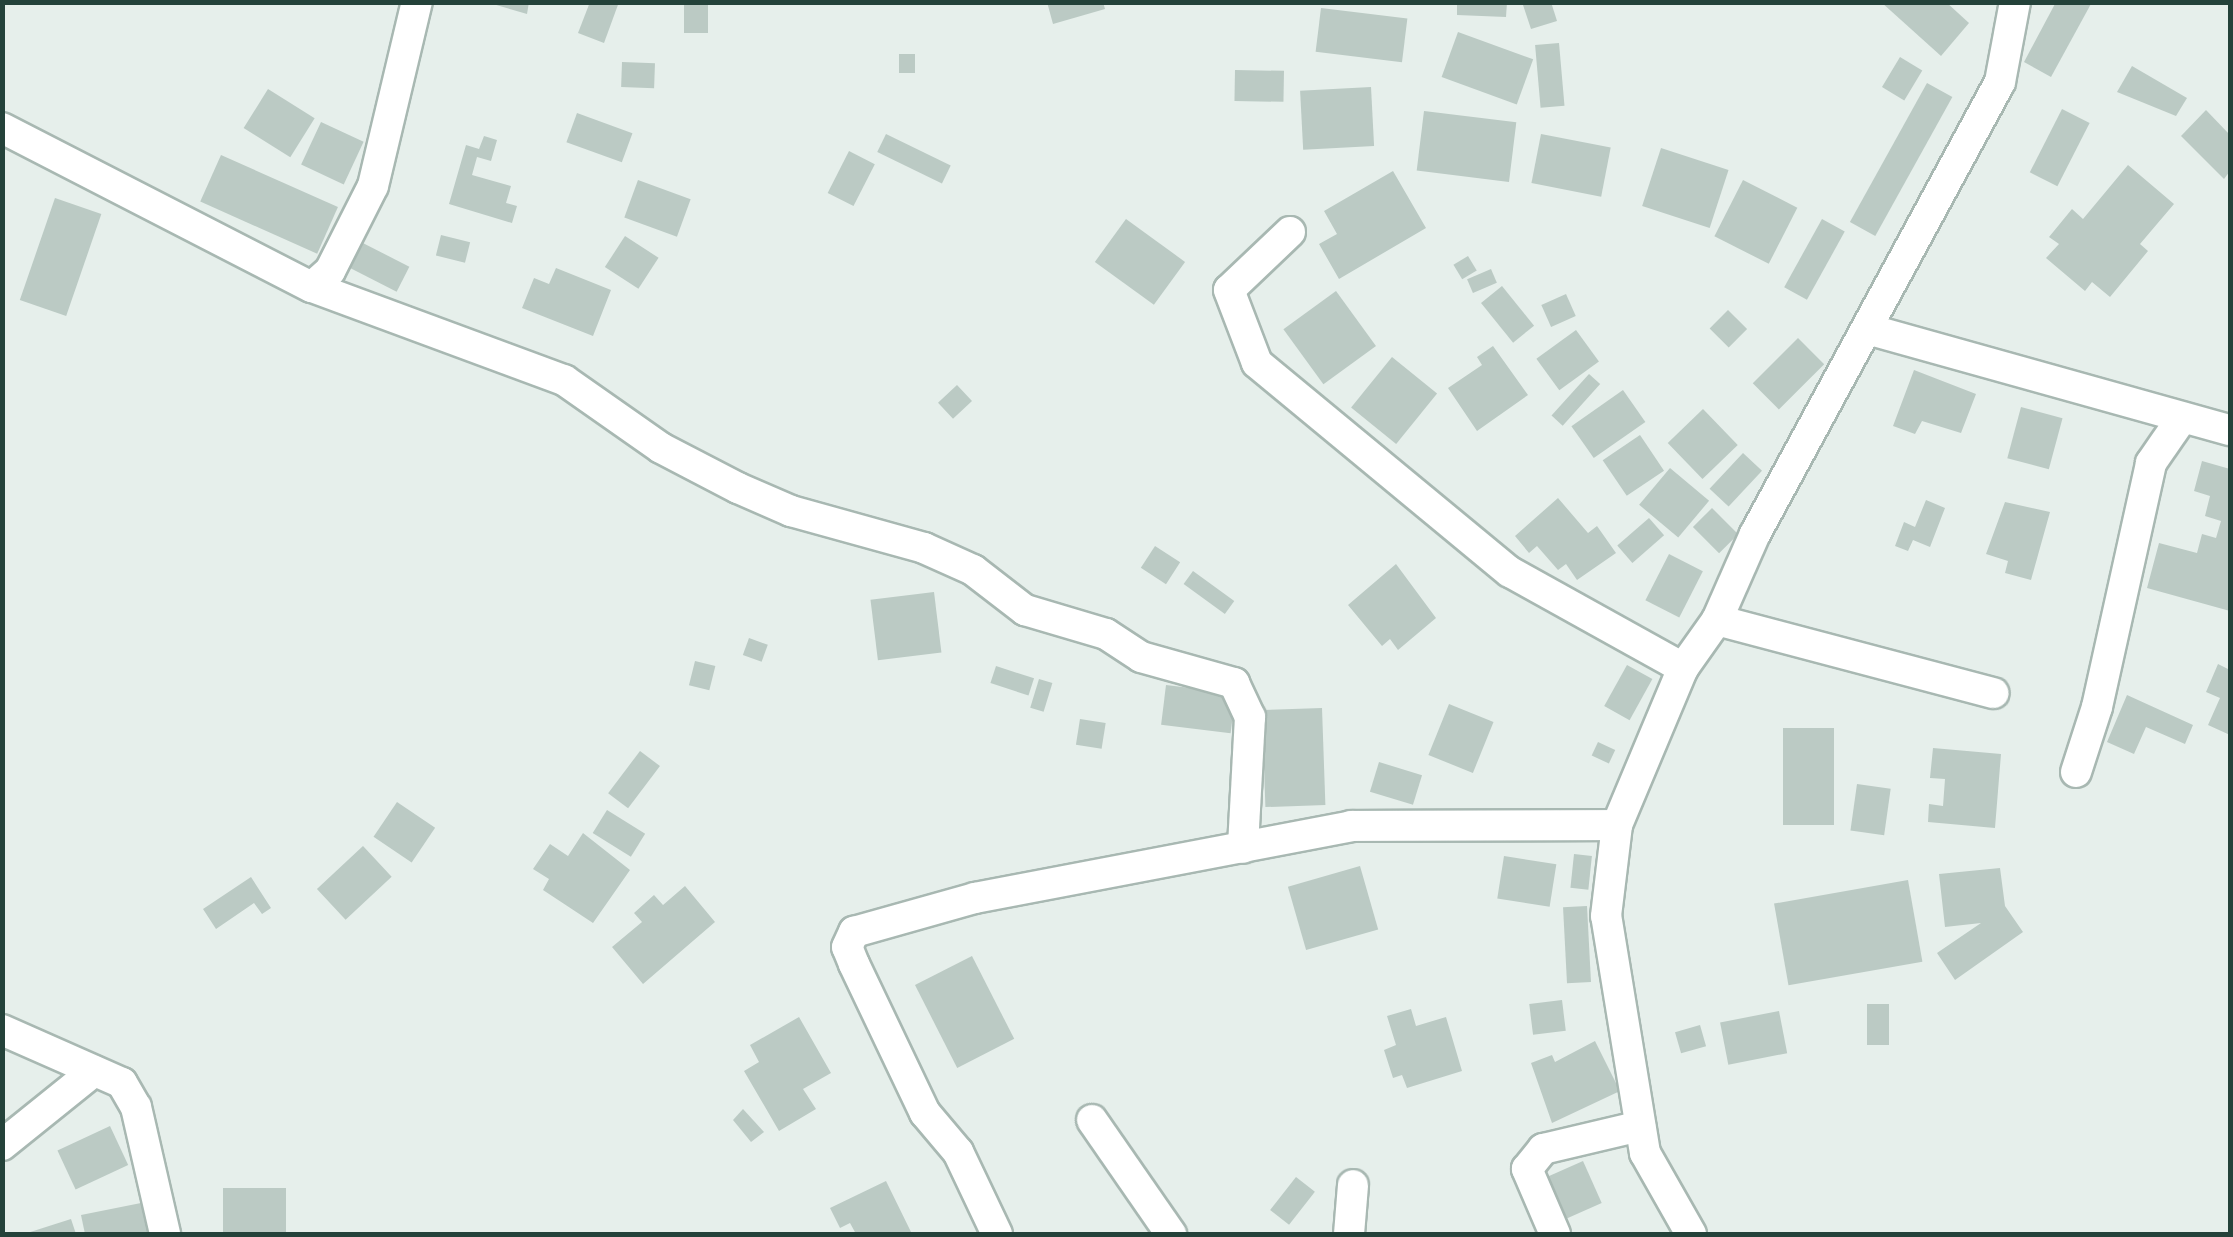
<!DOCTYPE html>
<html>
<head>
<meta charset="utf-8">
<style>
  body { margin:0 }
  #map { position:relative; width:2233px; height:1237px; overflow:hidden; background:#e6efeb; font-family:Roboto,sans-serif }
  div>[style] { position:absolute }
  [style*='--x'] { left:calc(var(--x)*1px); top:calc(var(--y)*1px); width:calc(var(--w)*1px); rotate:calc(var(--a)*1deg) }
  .building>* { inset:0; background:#bbcac4; transform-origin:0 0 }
  .roads { filter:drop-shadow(2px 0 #a8b8b2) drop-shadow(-2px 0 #a8b8b2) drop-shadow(0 2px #a8b8b2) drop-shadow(0 -2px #a8b8b2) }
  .minor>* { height:30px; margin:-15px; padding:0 15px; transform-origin:15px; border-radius:15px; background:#fff }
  span { translate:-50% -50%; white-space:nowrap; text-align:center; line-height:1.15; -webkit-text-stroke:8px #f7fbf9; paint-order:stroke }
  .frame { position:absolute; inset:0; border:5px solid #24423a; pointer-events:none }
</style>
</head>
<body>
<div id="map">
  <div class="building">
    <i style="clip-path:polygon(486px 2px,529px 2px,527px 14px)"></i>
    <i style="clip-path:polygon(590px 2px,619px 2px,604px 43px,578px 33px)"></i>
    <i style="left:684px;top:2px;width:24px;height:31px"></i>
    <i style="clip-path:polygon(1047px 2px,1103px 2px,1105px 9px,1053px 24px)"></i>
    <i style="clip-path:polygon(1457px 2px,1507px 2px,1506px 17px,1457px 15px)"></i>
    <i style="clip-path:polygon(1522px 2px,1551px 2px,1557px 21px,1531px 29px)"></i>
    <i style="clip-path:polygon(1881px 2px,1946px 2px,1969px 23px,1941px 56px)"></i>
    <i style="clip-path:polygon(2056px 2px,2092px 2px,2051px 77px,2024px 62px)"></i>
    <i style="left:1321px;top:8px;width:87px;height:44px;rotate:7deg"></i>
    <i style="left:1458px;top:32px;width:80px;height:48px;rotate:20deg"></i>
    <i style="left:1559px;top:43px;width:63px;height:24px;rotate:85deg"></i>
    <i style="left:899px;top:54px;width:16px;height:19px"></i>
    <i style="left:1900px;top:57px;width:26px;height:35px;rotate:31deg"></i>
    <i style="left:622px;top:62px;width:33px;height:25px;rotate:2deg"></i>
    <i style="clip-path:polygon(2132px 66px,2187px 98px,2176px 116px,2117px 92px)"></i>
    <i style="left:1235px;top:70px;width:49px;height:31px;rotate:1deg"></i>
    <i style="left:1927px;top:83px;width:29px;height:159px;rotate:29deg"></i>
    <i style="left:1371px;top:87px;width:59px;height:71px;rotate:87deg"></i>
    <i style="left:268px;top:89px;width:55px;height:46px;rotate:32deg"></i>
    <i style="left:2062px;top:109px;width:31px;height:71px;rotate:27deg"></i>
    <i style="clip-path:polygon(2206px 110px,2230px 135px,2230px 171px,2224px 179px,2181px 136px)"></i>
    <i style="left:1424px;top:111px;width:93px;height:60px;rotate:7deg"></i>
    <i style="left:577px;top:113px;width:59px;height:31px;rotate:20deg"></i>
    <i style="left:321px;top:122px;width:47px;height:47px;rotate:25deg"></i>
    <i style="left:886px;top:134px;width:72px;height:20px;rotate:26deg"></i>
    <i style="left:1541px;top:134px;width:71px;height:50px;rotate:11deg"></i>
    <i style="clip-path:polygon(484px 136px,497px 140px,491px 161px,477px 157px,472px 175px,511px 186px,506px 203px,517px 206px,512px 223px,449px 204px,466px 145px,479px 149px)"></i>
    <i style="left:1661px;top:148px;width:71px;height:61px;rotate:18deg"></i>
    <i style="left:849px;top:151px;width:29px;height:47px;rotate:27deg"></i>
    <i style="left:221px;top:155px;width:128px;height:51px;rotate:24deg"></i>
    <i style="clip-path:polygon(2128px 165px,2174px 204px,2140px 244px,2148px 251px,2110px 297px,2092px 282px,2085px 291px,2046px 258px,2059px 244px,2049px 237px,2072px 209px,2083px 219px)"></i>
    <i style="clip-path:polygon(1393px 171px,1426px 228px,1339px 279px,1319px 244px,1337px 234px,1324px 211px)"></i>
    <i style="left:638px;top:180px;width:56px;height:40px;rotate:20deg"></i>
    <i style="left:1743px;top:180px;width:61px;height:63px;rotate:27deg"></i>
    <i style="left:55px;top:198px;width:49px;height:108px;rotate:19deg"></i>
    <i style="left:1126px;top:219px;width:73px;height:53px;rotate:36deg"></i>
    <i style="left:1822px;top:219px;width:26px;height:78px;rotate:29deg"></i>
    <i style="left:441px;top:235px;width:30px;height:21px;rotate:14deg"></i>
    <i style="left:625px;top:236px;width:40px;height:37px;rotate:33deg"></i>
    <i style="left:355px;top:239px;width:61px;height:28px;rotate:27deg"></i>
    <i style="left:1468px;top:256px;width:17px;height:17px;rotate:59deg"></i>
    <i style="clip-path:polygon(556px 268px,611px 290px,593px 336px,522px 308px,534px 278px,549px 284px)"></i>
    <i style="left:1491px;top:269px;width:15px;height:26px;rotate:67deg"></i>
    <i style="left:1502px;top:286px;width:51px;height:27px;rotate:51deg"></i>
    <i style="left:1336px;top:291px;width:68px;height:65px;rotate:54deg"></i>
    <i style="left:1566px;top:294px;width:24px;height:27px;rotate:66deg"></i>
    <i style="left:1728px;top:310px;width:27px;height:26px;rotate:45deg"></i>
    <i style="left:1576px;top:330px;width:39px;height:49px;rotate:54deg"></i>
    <i style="left:1798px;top:338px;width:37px;height:64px;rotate:45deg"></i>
    <i style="clip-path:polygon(1493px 346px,1528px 395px,1477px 431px,1448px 388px,1482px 365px,1477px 357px)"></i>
    <i style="left:1392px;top:357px;width:58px;height:65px;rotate:39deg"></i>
    <i style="clip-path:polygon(1914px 370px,1976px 394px,1961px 433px,1922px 421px,1915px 434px,1893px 426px)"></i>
    <i style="left:1589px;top:374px;width:15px;height:56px;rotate:42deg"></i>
    <i style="left:957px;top:385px;width:22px;height:26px;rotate:47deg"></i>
    <i style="left:1623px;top:390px;width:39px;height:63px;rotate:55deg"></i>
    <i style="left:2021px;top:407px;width:43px;height:53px;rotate:15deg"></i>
    <i style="left:1703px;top:409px;width:50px;height:49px;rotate:46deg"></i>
    <i style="left:1640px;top:435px;width:43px;height:45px;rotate:56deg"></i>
    <i style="left:1743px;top:453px;width:26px;height:49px;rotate:43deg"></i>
    <i style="clip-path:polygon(2202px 461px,2230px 469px,2230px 611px,2147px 588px,2159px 543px,2197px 553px,2202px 534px,2216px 538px,2221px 521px,2205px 516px,2210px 496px,2194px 491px)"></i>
    <i style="left:1670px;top:468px;width:51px;height:48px;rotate:40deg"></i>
    <i style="clip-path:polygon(1558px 498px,1588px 533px,1597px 526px,1616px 553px,1577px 580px,1566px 564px,1558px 570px,1537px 546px,1529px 553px,1515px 536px)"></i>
    <i style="clip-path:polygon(1926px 500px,1945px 508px,1930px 547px,1913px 540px,1908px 551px,1895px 546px,1904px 522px,1915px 527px)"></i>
    <i style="clip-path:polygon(2005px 502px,2050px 512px,2031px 580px,2005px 573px,2008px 561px,1986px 554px)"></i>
    <i style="left:1712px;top:508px;width:37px;height:27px;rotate:45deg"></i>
    <i style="left:1649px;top:518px;width:23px;height:42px;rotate:49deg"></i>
    <i style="left:1155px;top:546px;width:30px;height:26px;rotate:33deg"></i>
    <i style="left:1669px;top:554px;width:38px;height:52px;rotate:27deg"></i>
    <i style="clip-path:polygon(1396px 564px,1436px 618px,1398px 650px,1390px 639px,1382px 646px,1348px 605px)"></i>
    <i style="left:1193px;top:571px;width:51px;height:16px;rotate:36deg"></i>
    <i style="left:934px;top:592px;width:61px;height:64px;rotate:83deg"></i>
    <i style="left:749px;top:638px;width:20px;height:18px;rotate:20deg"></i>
    <i style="left:695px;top:661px;width:21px;height:25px;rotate:14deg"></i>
    <i style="clip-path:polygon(2218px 664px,2230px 670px,2230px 735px,2208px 725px,2220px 698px,2206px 692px)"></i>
    <i style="left:1627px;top:665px;width:29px;height:47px;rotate:29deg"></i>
    <i style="left:996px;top:666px;width:40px;height:18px;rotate:18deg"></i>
    <i style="left:1039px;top:679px;width:14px;height:30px;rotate:17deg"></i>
    <i style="left:1166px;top:685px;width:70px;height:40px;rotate:7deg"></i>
    <i style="clip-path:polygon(2127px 695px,2193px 725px,2185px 744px,2146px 727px,2134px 754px,2107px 742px)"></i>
    <i style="left:1449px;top:704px;width:48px;height:55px;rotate:22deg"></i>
    <i style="left:1322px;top:708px;width:97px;height:60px;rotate:88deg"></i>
    <i style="left:1080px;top:719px;width:26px;height:26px;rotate:9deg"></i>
    <i style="left:1783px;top:728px;width:51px;height:97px"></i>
    <i style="left:1598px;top:742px;width:19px;height:15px;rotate:25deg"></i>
    <i style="clip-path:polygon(1933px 748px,2001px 754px,1995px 828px,1928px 822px,1929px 804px,1943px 806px,1945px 779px,1930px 778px)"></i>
    <i style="left:640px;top:751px;width:25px;height:53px;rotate:37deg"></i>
    <i style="left:1379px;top:762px;width:45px;height:31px;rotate:17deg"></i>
    <i style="left:1857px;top:784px;width:34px;height:47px;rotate:8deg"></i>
    <i style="left:397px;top:802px;width:46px;height:42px;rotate:34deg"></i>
    <i style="left:607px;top:810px;width:45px;height:27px;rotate:32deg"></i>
    <i style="clip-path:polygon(583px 833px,630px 870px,593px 923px,543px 890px,549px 879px,533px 869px,550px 844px,568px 856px)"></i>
    <i style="left:363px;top:846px;width:42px;height:63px;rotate:47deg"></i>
    <i style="left:1574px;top:854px;width:18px;height:34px;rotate:6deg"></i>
    <i style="left:1504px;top:856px;width:53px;height:43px;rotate:9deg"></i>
    <i style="left:1360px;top:866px;width:66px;height:75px;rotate:74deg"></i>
    <i style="clip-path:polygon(2000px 868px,2005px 906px,2023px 932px,1955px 980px,1937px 953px,1981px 923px,1945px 927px,1939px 874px)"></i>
    <i style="clip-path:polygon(251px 877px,271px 908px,262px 914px,254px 903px,216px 929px,203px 909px)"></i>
    <i style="left:1908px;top:880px;width:83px;height:136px;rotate:80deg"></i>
    <i style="clip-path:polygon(685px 886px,715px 922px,643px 984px,612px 947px,642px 922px,634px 913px,654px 895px,663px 905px)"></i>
    <i style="left:1587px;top:906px;width:76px;height:24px;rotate:87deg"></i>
    <i style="left:972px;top:956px;width:93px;height:64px;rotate:63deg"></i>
    <i style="left:1562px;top:1000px;width:31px;height:33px;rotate:83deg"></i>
    <i style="left:1867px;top:1004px;width:22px;height:41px"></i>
    <i style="clip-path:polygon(1411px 1009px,1416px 1026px,1446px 1017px,1462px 1071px,1407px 1088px,1402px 1075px,1393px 1078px,1384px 1050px,1396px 1045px,1387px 1016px)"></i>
    <i style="left:1779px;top:1011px;width:43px;height:60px;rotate:79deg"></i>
    <i style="clip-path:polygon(799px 1017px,831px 1073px,803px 1089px,816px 1109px,779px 1131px,744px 1071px,759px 1062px,750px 1045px)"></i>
    <i style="left:1700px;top:1025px;width:22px;height:26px;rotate:74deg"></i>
    <i style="clip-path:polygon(1595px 1041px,1620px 1091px,1552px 1123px,1531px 1063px,1552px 1055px,1555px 1062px)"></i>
    <i style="clip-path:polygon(743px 1109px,764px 1132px,751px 1142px,733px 1120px)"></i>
    <i style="left:110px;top:1126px;width:43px;height:58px;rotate:65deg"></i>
    <i style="left:1583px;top:1161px;width:46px;height:42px;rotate:66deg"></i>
    <i style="left:1296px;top:1177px;width:24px;height:42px;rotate:38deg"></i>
    <i style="clip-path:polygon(886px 1181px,912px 1234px,856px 1234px,850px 1223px,840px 1228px,830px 1208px)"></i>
    <i style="left:286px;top:1188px;width:44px;height:63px;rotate:90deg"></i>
    <i style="clip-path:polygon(141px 1203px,148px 1234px,85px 1234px,81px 1215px)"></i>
    <i style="clip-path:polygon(71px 1219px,76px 1234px,24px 1234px)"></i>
  </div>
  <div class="roads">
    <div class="minor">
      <i style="--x:2;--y:128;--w:348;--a:27.2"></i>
      <i style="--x:312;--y:287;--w:24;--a:-42"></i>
      <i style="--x:330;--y:271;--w:95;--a:-63.2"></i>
      <i style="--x:373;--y:186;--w:189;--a:-76.6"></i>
      <i style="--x:1290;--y:232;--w:84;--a:136.4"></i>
      <i style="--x:1229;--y:290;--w:78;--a:69"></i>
      <i style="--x:1257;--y:363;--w:328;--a:39.6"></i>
      <i style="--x:1510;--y:572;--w:198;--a:29"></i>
      <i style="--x:312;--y:287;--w:269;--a:20.3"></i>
      <i style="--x:564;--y:380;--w:118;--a:35"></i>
      <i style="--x:661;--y:448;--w:87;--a:27.5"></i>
      <i style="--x:738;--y:488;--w:58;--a:23.5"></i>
      <i style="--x:791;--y:511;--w:138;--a:15.5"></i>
      <i style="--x:924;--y:548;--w:54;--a:24.2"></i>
      <i style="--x:973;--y:570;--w:66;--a:37.6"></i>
      <i style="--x:1025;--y:610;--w:84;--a:16.5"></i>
      <i style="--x:1106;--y:634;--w:42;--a:33.3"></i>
      <i style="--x:1141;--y:657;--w:97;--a:15.6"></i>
      <i style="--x:1234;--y:683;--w:38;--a:65"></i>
      <i style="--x:1250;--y:717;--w:131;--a:93.1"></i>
      <i style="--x:1871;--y:330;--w:373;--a:15.6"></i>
      <i style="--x:1717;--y:620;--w:286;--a:14.8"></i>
      <i style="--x:2076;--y:772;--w:68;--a:-72.1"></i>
      <i style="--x:2097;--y:707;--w:250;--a:-77.5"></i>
      <i style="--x:2151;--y:463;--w:55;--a:-55.4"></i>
      <i style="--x:2;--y:1030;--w:131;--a:23.8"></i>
      <i style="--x:122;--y:1083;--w:28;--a:60"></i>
      <i style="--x:136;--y:1107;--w:130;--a:77.1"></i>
      <i style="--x:1092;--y:1120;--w:139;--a:55.3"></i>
      <i style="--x:2;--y:1145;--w:118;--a:-38.8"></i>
      <i style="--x:997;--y:1234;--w:91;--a:-115.4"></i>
      <i style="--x:958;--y:1152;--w:51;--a:-130.2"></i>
      <i style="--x:925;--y:1113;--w:165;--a:-115.5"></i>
      <i style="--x:854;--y:964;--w:18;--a:-112"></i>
      <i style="--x:847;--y:947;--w:17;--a:-65"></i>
      <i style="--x:854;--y:932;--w:126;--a:-15.7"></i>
      <i style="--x:975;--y:898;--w:383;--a:-10.8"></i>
      <i style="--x:1351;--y:826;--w:266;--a:-0.2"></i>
      <i style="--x:1349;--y:1234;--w:49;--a:-85.3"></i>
      <i style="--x:1555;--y:1234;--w:71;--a:-113.3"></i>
      <i style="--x:1527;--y:1169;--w:26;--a:-51"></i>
      <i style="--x:1543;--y:1149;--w:100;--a:-13.3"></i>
      <i style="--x:1691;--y:1234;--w:93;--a:-119.6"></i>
      <i style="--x:1645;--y:1153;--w:240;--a:-99.3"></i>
      <i style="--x:1606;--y:916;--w:92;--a:-83.1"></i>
      <i style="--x:1617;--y:825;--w:170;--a:-67.2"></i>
      <i style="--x:1683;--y:668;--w:59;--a:-54.7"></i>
      <i style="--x:1717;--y:620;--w:94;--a:-66.2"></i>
      <i style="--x:1755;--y:534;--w:514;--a:-61.54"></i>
      <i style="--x:2000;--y:82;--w:81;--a:-79.4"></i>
    </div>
  </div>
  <div class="frame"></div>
</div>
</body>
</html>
